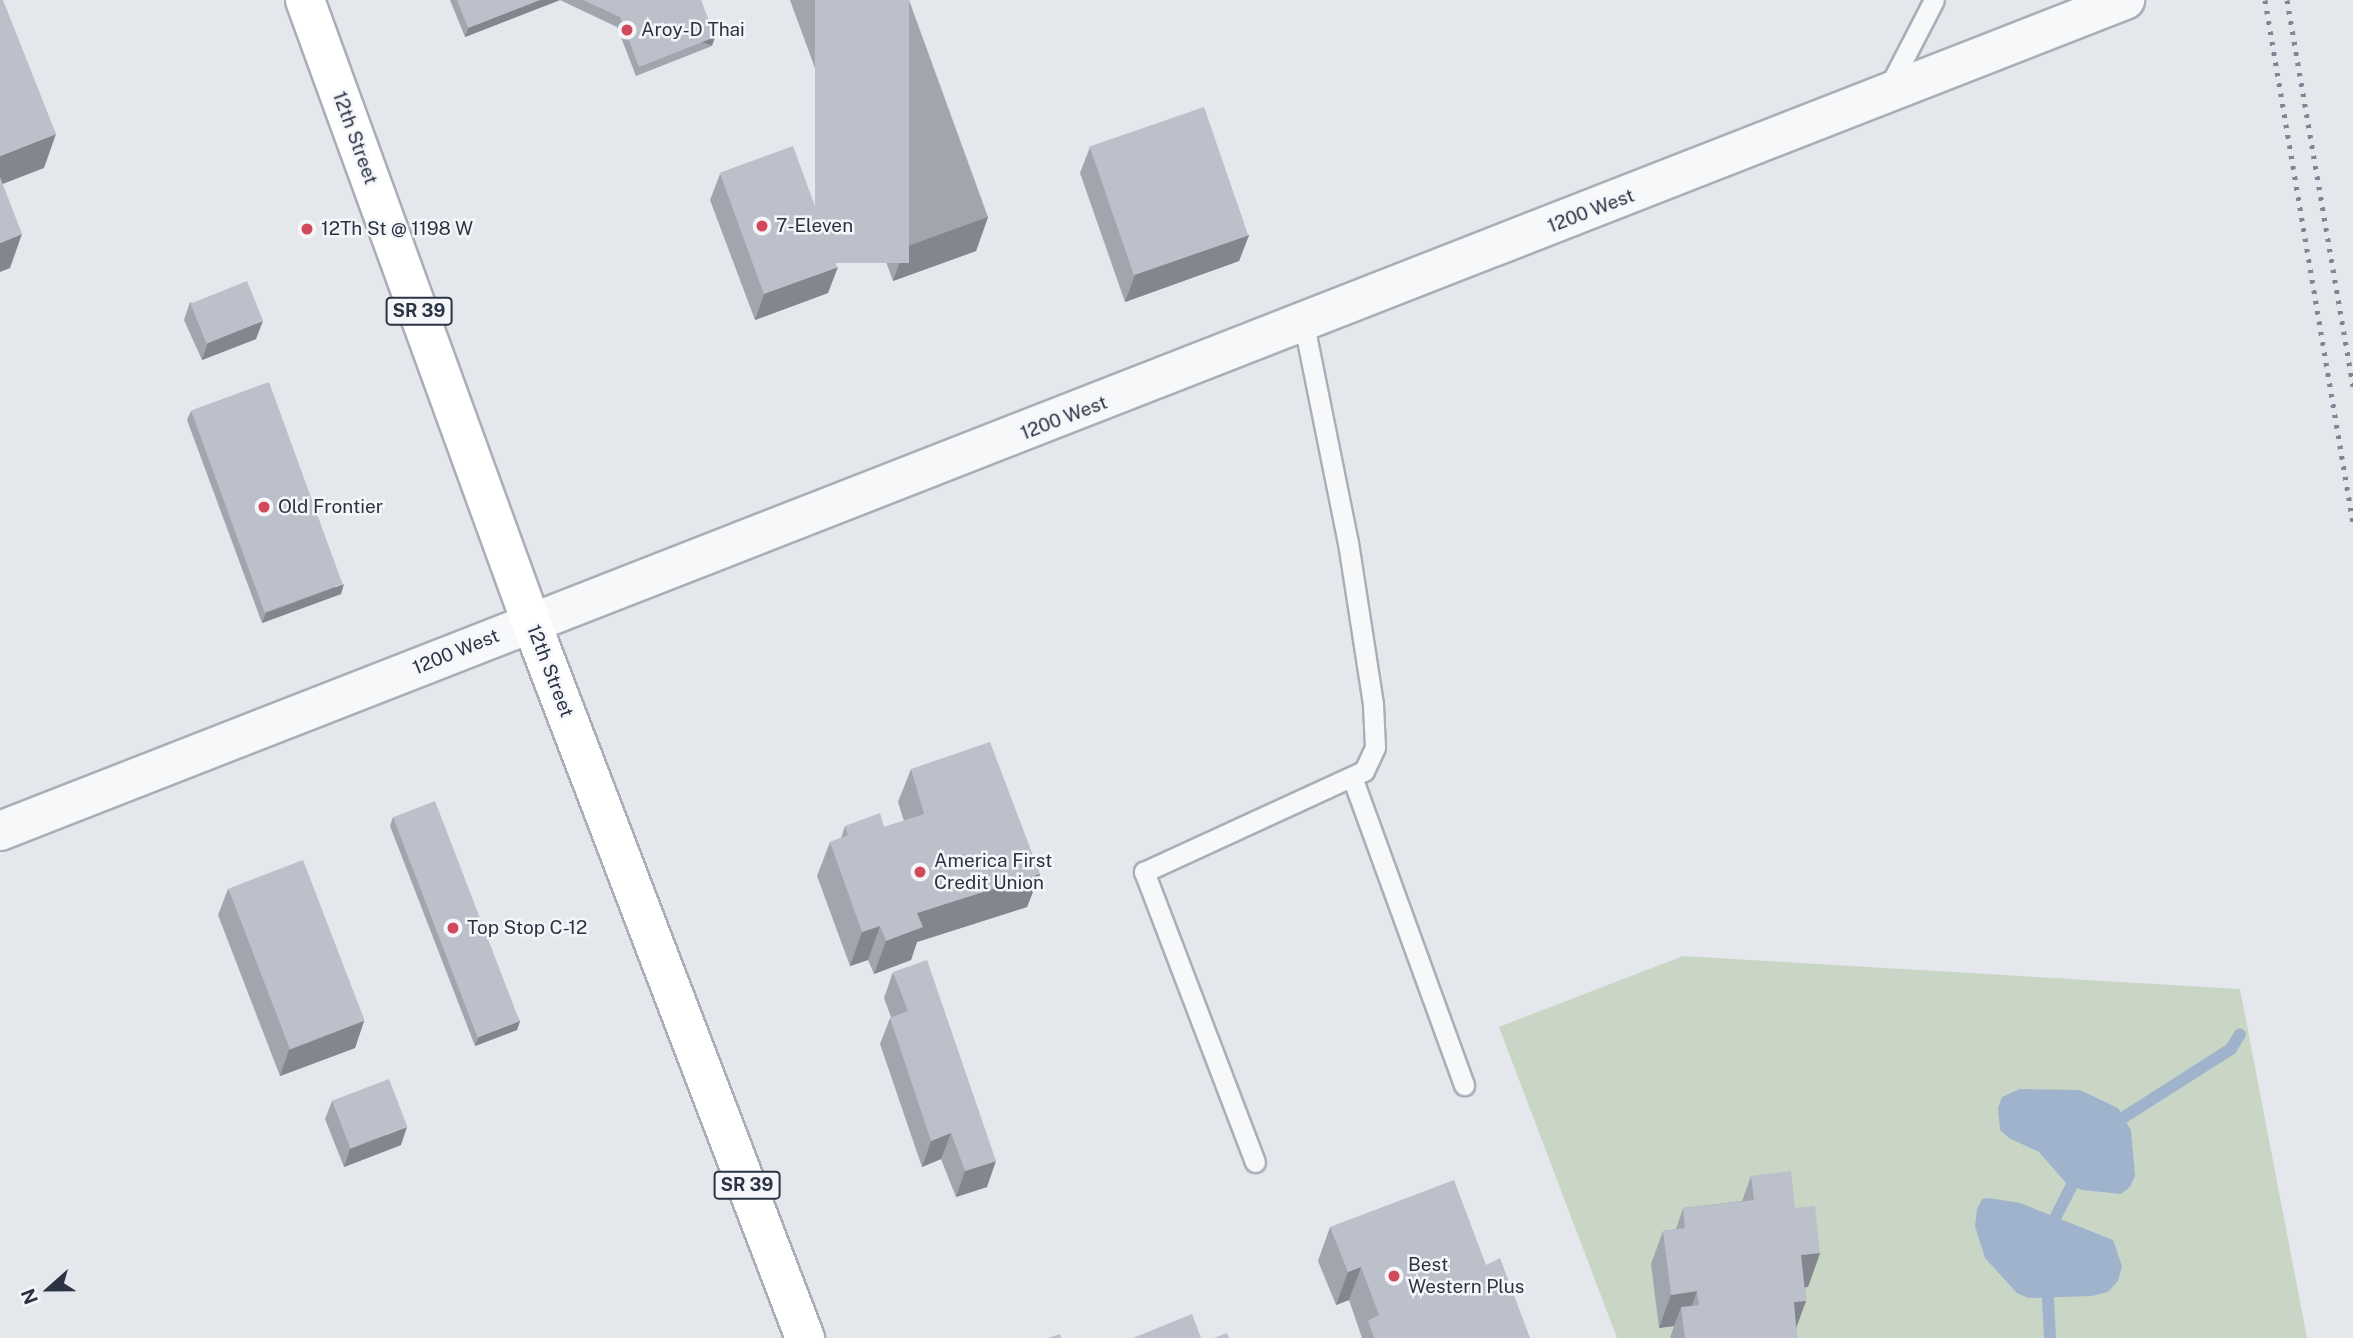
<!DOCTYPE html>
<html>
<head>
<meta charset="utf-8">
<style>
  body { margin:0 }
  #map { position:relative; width:2353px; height:1338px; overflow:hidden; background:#e4e7ec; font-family:"Public Sans",sans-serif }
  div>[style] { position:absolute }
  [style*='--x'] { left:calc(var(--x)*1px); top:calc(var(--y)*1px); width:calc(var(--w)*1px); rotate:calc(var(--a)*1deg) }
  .green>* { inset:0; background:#c9d6c5 }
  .water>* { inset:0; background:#9fb4cc }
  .stream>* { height:12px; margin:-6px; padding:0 6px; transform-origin:6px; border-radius:6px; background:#9fb4cc }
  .roads { filter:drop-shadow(2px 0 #a9aeb7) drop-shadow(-2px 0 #a9aeb7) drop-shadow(0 2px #a9aeb7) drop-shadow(0 -2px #a9aeb7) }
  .service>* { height:19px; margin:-9.5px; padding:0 9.5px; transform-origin:9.5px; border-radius:9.5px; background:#f7f8fa }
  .tertiary>* { height:38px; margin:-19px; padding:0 19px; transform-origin:19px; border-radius:19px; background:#f7f8fa }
  .primary>* { height:38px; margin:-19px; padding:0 19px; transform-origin:19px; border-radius:19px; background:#fff }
  .rail>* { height:5px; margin-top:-2.5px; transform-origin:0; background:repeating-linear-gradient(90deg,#7d8696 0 3.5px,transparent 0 10.5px) }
  .wall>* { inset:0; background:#a1a5ae }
  .shaded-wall>* { inset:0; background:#83868d; transform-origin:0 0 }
  .building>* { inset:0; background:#bbc0ca; transform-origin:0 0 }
  .dots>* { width:19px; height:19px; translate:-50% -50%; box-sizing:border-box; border:4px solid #f4f6f9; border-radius:50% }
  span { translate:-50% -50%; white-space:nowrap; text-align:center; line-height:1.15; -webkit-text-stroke:5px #f4f6f9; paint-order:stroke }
  .shield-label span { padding:2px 5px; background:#f4f6f9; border:2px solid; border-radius:5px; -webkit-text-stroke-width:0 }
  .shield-label { font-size:18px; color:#2b3445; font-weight:700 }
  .poi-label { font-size:19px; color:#2b3445 }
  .left { translate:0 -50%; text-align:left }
  .street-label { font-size:19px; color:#2b3445 }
  .north { position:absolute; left:14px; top:1254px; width:70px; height:70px; -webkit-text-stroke:5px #f4f6f9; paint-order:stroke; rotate:249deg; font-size:19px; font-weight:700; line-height:28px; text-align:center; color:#2b3445 }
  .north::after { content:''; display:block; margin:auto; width:24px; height:32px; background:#2b3445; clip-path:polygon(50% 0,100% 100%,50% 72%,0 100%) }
</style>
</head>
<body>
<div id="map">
  <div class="green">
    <i style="clip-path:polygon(1683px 956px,2240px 989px,2307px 1338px,1617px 1338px,1499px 1027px)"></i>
  </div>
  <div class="water">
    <i style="clip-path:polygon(2020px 1089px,2080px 1090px,2118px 1108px,2131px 1130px,2135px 1176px,2130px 1187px,2121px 1194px,2082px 1190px,2066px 1183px,2039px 1152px,2009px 1138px,2000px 1130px,1998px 1108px,2002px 1097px)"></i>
    <i style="clip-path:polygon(1989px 1198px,2020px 1203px,2113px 1240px,2122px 1266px,2118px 1281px,2108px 1292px,2092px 1296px,2028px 1298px,2017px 1293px,1985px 1258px,1975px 1226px,1977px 1209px,1982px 1199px)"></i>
  </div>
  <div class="stream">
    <i style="--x:2110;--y:1126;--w:143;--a:-32.5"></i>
    <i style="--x:2231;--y:1049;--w:17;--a:-59"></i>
    <i style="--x:2049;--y:1230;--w:66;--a:-63"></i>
    <i style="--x:2047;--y:1282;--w:56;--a:86.9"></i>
  </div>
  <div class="roads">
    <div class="service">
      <i style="--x:1888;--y:89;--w:100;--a:-62.7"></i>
      <i style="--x:1352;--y:777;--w:328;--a:70"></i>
      <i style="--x:1255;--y:1162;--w:311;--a:-110.9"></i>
      <i style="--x:1144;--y:872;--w:242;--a:-24.7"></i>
      <i style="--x:1364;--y:771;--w:26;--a:-65"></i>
      <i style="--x:1375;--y:747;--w:43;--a:-92.7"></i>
      <i style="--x:1373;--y:704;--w:163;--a:-98.8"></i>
      <i style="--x:1348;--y:543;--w:223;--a:-101.4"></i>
    </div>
    <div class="tertiary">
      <i style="--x:0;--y:831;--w:2282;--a:-21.36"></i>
    </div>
    <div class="primary">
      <i style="--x:305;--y:0;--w:662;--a:70.03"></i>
      <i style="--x:531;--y:622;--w:767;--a:69.06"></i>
    </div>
  </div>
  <div class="rail">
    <i style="--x:2265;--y:0;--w:530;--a:80.45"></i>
    <i style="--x:2287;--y:0;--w:394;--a:80.3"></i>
  </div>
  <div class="wall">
    <i style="clip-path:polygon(450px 0,701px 0,712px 46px,636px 76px,617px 27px,560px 0,465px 37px)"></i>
    <i style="clip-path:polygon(790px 0,909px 0,988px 217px,976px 251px,893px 281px)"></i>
    <i style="clip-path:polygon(1090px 147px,1249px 235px,1239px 261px,1125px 302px,1080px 173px)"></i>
    <i style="clip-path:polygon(720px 174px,828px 293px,755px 320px,710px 200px)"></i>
    <i style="clip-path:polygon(190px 302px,256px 339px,202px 360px,184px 320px)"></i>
    <i style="clip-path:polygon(191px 411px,341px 594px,262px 623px,187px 420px)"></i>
    <i style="clip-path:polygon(911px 769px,1040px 874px,1027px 907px,917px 942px,911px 960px,874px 974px,868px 960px,850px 966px,817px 876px,830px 842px,841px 838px,845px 826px,884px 827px,904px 821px,898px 802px)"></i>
    <i style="clip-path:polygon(393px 817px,520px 1021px,517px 1030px,475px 1046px,390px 826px)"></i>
    <i style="clip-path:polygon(228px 889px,364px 1021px,355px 1048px,280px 1076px,218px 915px)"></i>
    <i style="clip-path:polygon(893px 972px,987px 1187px,956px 1197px,941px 1159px,922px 1167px,880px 1044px,890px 1018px,891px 1017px,884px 998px)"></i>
    <i style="clip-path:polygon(332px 1101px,401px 1145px,344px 1167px,325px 1119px)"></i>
    <i style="clip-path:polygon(1751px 1176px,1795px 1208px,1820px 1253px,1808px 1287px,1805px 1287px,1806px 1301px,1796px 1327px,1797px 1338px,1670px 1338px,1674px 1326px,1659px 1328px,1651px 1264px,1663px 1231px,1676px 1229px,1683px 1208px,1742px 1201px)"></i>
    <i style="clip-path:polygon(1330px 1227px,1486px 1265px,1530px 1338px,1362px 1338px,1349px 1300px,1336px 1305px,1318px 1261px)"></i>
  </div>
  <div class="shaded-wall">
    <i style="clip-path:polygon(540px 0,560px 0,465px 37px,468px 28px)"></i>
    <i style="left:715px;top:37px;width:9px;height:82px;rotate:108deg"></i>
    <i style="clip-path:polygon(56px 134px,44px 168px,0 185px,0 156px)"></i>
    <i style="clip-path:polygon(988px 217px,976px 251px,893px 281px,905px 247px)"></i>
    <i style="clip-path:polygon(22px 234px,10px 268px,0 272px,0 243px)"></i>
    <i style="clip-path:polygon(1249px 235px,1239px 261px,1125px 302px,1135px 275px)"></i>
    <i style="clip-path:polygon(838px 267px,828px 293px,755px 320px,764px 294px)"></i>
    <i style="clip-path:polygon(263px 321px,256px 339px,202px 360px,208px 342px)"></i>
    <i style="clip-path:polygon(344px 584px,341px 594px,262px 623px,266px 613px)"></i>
    <i style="clip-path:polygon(1040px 874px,1027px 907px,917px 942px,911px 960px,874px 974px,886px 941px,917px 913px)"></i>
    <i style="clip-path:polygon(880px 926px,868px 960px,850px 966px,862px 932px)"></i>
    <i style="clip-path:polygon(364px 1021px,355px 1048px,280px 1076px,289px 1050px)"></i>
    <i style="clip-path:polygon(520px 1021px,517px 1030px,475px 1046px,479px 1037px)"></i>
    <i style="clip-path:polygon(407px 1127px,401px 1145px,344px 1167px,350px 1149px)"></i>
    <i style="clip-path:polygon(951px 1133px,941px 1159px,922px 1167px,931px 1141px)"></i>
    <i style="clip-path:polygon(996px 1161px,987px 1187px,956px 1197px,965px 1171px)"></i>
    <i style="clip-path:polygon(1820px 1253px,1808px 1287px,1789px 1289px,1801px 1255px)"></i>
    <i style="clip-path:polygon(1361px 1267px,1349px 1300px,1336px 1305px,1348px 1272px)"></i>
    <i style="clip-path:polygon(1697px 1291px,1685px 1325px,1681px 1307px,1674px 1326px,1659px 1328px,1671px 1295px)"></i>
    <i style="clip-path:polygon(1806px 1301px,1794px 1334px,1794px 1302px)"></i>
  </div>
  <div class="building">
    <i style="clip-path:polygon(0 0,3px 0,56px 134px,0 156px)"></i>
    <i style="clip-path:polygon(457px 0,540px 0,468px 28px)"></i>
    <i style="clip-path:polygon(583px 0,701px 0,715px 37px,639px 67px,620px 17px)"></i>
    <i style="left:815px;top:0;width:94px;height:263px"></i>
    <i style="left:1204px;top:107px;width:136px;height:121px;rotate:71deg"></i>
    <i style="left:793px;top:146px;width:129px;height:78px;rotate:70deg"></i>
    <i style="clip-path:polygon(0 177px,22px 234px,0 243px)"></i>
    <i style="left:247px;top:281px;width:43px;height:61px;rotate:68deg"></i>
    <i style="left:269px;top:382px;width:215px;height:83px;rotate:70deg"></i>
    <i style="clip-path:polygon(990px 742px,1040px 874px,917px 913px,923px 927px,886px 941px,880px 926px,862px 932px,830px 842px,848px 835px,845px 826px,880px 813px,884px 827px,924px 814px,911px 769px)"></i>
    <i style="left:435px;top:801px;width:236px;height:45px;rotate:69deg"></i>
    <i style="left:303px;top:860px;width:172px;height:80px;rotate:69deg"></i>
    <i style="clip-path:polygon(927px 960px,996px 1161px,965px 1171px,951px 1133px,931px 1141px,890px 1018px,908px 1011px,893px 972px)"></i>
    <i style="left:389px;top:1079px;width:51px;height:61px;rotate:69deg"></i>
    <i style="clip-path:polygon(1791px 1171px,1795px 1208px,1815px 1206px,1820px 1253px,1801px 1255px,1806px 1301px,1794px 1302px,1797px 1338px,1685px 1338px,1681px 1307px,1699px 1305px,1697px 1291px,1671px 1295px,1663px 1231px,1685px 1228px,1683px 1208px,1754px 1200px,1751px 1176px)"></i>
    <i style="clip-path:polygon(1454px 1180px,1486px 1265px,1500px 1258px,1530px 1338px,1374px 1338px,1368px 1321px,1379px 1315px,1361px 1267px,1348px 1272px,1330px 1227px)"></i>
    <i style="clip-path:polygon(1192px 1314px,1201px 1338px,1133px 1338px)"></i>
    <i style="clip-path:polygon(1227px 1333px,1229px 1338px,1214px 1338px)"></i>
    <i style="clip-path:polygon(1060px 1334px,1061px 1338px,1048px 1338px)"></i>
  </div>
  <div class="dots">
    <i style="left:627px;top:30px;background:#d1495b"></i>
    <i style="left:762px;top:226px;background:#d1495b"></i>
    <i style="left:307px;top:229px;background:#d1495b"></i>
    <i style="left:264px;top:507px;background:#d1495b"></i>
    <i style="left:920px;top:872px;background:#d1495b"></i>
    <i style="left:453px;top:928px;background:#d1495b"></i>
    <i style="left:1394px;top:1276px;background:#d1495b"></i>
  </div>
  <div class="shield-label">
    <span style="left:419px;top:311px">SR 39</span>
    <span style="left:747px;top:1185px">SR 39</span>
  </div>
  <div class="poi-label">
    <span class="left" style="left:641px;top:30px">Aroy-D Thai</span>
    <span class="left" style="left:776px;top:226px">7-Eleven</span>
    <span class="left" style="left:321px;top:229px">12Th St @ 1198 W</span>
    <span class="left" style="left:278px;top:507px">Old Frontier</span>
    <span class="left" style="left:934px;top:872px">America First<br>Credit Union</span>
    <span class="left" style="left:467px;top:928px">Top Stop C-12</span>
    <span class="left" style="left:1408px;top:1276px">Best<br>Western Plus</span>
  </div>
  <div class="street-label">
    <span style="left:355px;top:138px;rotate:70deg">12th Street</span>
    <span style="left:1591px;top:211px;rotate:-21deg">1200 West</span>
    <span style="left:1064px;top:418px;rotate:-21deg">1200 West</span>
    <span style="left:456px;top:652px;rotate:-22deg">1200 West</span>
    <span style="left:550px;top:671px;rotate:69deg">12th Street</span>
  </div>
  <div class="north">N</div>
</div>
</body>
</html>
